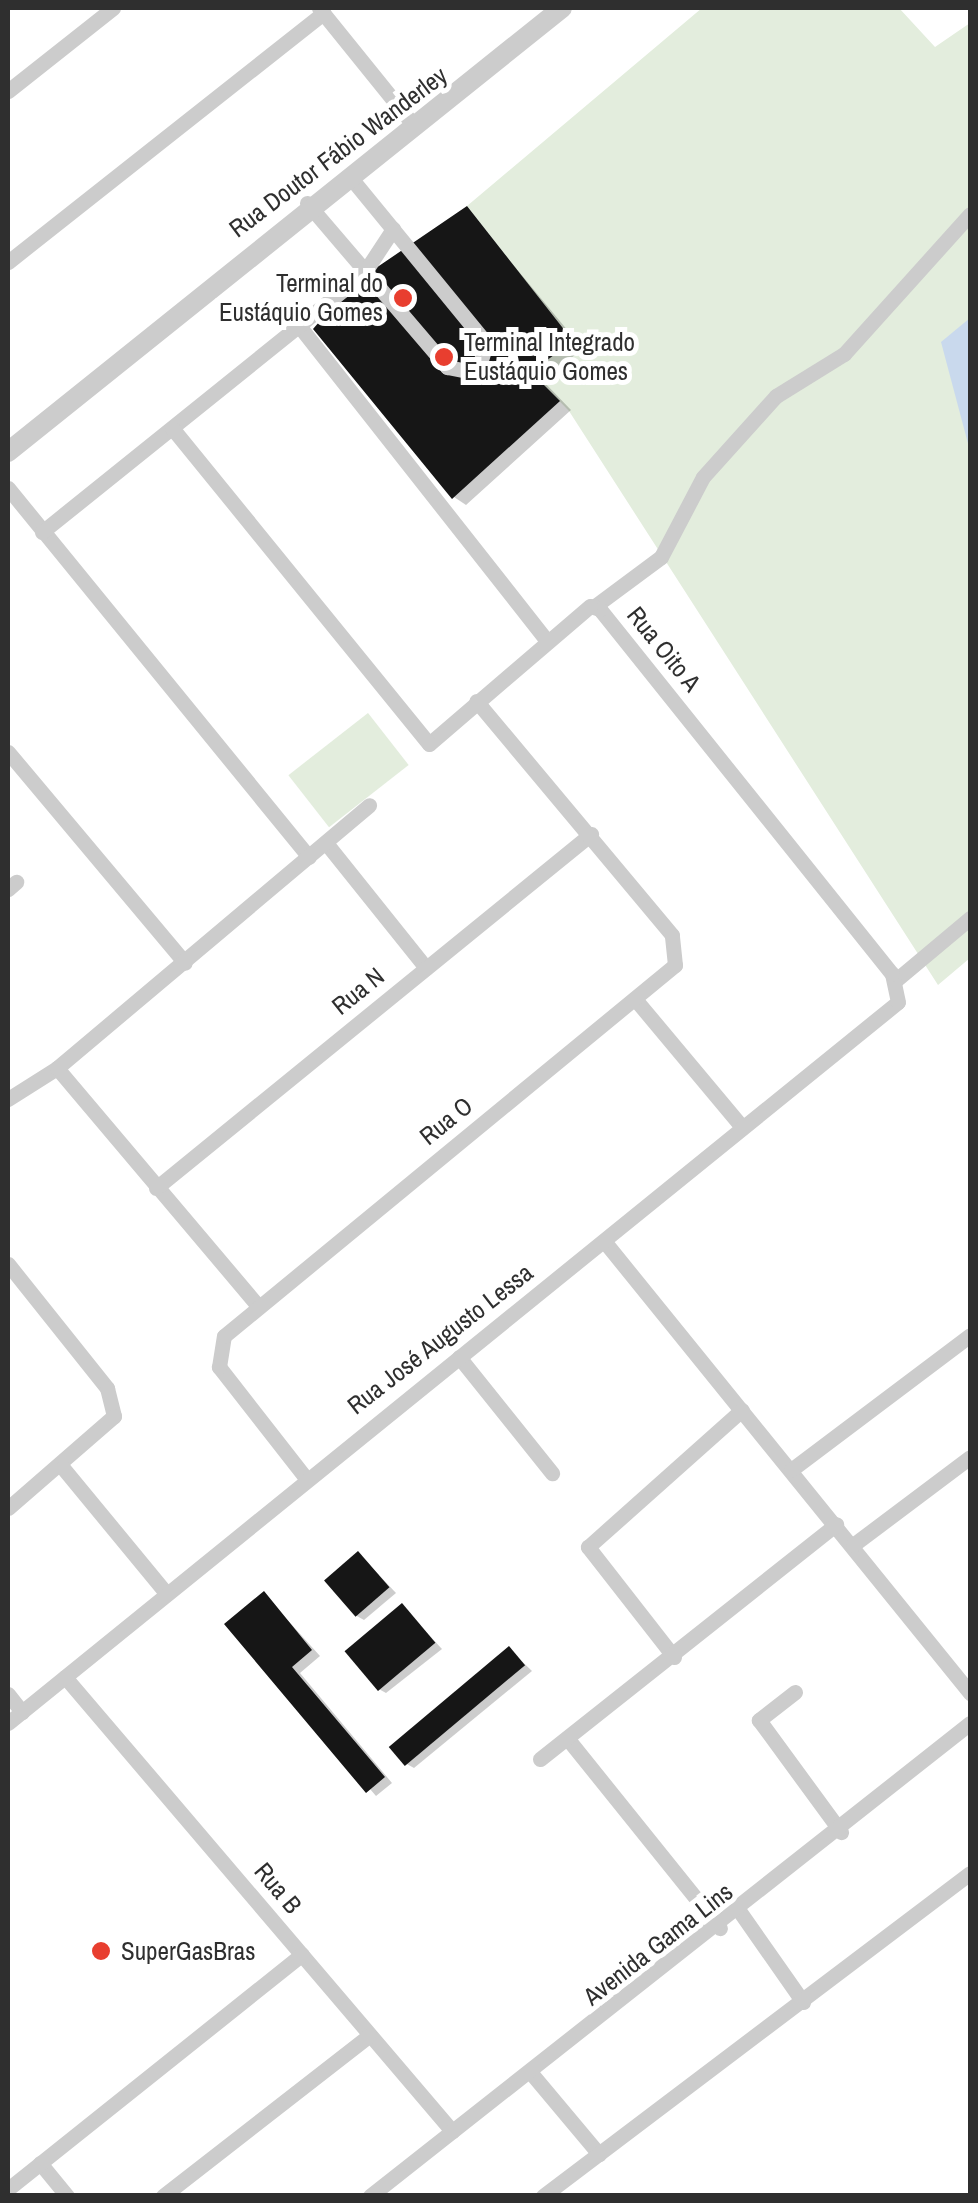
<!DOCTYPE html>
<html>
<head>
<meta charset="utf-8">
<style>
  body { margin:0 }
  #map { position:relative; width:978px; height:2203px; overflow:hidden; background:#fff; font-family:"Archivo Narrow",sans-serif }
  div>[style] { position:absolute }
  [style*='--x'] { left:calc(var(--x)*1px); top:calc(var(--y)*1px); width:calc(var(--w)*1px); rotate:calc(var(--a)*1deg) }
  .green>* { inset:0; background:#e3eddd; transform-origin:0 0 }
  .water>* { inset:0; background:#c9d9ed }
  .shadow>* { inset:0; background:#0003 }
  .building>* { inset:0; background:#161616; transform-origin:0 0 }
  .minor>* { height:15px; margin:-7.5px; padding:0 7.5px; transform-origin:7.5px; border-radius:7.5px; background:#ccc }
  .tertiary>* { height:20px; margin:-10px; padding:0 10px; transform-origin:10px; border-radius:10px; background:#ccc }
  .dots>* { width:28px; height:28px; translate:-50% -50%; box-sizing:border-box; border:5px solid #fff; border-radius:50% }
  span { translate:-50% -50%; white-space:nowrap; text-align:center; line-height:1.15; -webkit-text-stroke:10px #fff; paint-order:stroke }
  .street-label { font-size:25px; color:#2f2f2f }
  .poi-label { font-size:25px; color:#2f2f2f }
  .right { translate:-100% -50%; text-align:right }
  .left { translate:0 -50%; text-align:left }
  .frame { position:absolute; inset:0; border:10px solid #2f2f2f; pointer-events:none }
</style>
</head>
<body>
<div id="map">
  <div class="green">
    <i style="clip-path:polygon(702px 8px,899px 8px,935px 47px,970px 23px,970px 958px,938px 985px,569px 411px,531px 372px,572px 341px,467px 206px)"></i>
    <i style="left:368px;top:713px;width:66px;height:101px;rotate:52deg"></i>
  </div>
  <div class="water">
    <i style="clip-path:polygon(970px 318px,970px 451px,941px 342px)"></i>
  </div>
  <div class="shadow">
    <i style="clip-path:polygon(467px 209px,583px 349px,542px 380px,571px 410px,466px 505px,454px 497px)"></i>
    <i style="clip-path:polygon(359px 1554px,396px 1593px,364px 1620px,355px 1615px)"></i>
    <i style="clip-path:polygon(264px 1594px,320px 1656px,300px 1673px,392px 1783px,376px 1796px,228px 1624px)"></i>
    <i style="clip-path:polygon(402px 1606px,442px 1649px,386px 1693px,377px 1688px)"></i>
    <i style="clip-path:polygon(509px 1649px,532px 1671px,414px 1768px,405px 1763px)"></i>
  </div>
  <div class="building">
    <i style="clip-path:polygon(467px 206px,573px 341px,531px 372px,560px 401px,452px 499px,313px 329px,351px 285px)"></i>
    <i style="left:358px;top:1551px;width:48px;height:45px;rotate:49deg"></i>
    <i style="clip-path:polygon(264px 1591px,312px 1650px,292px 1667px,385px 1777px,366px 1793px,224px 1624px)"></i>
    <i style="left:402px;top:1603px;width:52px;height:75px;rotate:50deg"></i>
    <i style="left:509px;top:1646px;width:25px;height:157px;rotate:50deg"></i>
  </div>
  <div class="minor">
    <i style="--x:319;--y:8;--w:153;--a:51.1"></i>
    <i style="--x:8;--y:91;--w:134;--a:-38.3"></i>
    <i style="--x:307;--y:203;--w:216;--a:49.5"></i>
    <i style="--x:447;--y:367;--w:31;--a:11"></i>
    <i style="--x:477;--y:373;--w:31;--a:-73"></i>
    <i style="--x:486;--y:343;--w:212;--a:-129.3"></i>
    <i style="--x:8;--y:262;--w:402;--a:-38.3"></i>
    <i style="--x:300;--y:327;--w:400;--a:51.8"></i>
    <i style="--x:8;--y:488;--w:476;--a:50.8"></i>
    <i style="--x:42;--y:532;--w:413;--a:-38.8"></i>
    <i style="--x:364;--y:273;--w:53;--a:-56.6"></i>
    <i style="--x:595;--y:606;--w:82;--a:-36.6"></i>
    <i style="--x:661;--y:557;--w:90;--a:-62.3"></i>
    <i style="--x:703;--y:477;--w:109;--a:-48"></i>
    <i style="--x:776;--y:396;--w:80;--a:-31.7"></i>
    <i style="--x:844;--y:354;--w:188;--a:-48"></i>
    <i style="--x:8;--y:752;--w:275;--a:50"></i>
    <i style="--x:326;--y:843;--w:160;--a:51.3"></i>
    <i style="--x:8;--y:889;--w:11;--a:-41"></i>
    <i style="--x:896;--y:980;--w:97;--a:-40"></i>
    <i style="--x:635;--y:999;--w:167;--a:50.1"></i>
    <i style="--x:57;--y:1068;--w:312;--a:49.8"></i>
    <i style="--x:8;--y:1099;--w:58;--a:-32.3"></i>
    <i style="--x:57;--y:1068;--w:408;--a:-40.1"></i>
    <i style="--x:156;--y:1188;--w:561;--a:-39.14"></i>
    <i style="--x:604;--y:1241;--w:582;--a:51"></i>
    <i style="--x:8;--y:1264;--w:159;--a:51.4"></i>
    <i style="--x:107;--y:1388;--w:29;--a:76"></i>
    <i style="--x:114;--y:1416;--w:140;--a:139"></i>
    <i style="--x:459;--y:1357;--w:149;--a:51.3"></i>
    <i style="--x:63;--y:1468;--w:162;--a:50.5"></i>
    <i style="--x:791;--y:1470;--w:224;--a:-37"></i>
    <i style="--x:305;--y:1477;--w:140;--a:-128"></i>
    <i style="--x:219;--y:1367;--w:31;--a:-81"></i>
    <i style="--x:224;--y:1336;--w:584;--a:-39.44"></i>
    <i style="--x:675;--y:965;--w:30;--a:-96"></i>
    <i style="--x:672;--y:935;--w:305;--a:-129.9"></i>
    <i style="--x:853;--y:1545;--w:146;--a:-36.9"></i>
    <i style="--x:674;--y:1657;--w:140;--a:-128"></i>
    <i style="--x:588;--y:1547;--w:206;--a:-41.7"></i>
    <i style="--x:65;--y:1677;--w:597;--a:49.55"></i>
    <i style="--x:795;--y:1692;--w:46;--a:142.1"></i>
    <i style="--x:759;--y:1720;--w:139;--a:53.8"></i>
    <i style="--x:8;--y:1694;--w:23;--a:52"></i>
    <i style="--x:8;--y:1723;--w:1145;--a:-39.01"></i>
    <i style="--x:898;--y:1002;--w:29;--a:-102"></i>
    <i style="--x:892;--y:974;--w:467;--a:-128.7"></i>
    <i style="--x:600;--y:609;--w:10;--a:-163"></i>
    <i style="--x:590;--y:606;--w:212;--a:139.4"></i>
    <i style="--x:429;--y:744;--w:407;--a:-129.1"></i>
    <i style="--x:567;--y:1738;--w:244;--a:51.2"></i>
    <i style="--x:540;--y:1759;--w:378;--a:-38.4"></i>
    <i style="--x:740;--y:1912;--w:110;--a:55"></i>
    <i style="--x:531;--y:2073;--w:106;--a:50"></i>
    <i style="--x:40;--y:2163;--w:43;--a:50.7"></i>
    <i style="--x:8;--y:2189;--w:376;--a:-38.6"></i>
    <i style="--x:163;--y:2196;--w:262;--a:-37.9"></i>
    <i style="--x:370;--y:2196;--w:764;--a:-38.25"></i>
    <i style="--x:543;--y:2196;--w:535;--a:-37.11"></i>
  </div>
  <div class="tertiary">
    <i style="--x:8;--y:452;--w:710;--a:-38.71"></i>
  </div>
  <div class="dots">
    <i style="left:403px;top:298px;background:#e83e2f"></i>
    <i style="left:444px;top:357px;background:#e83e2f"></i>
    <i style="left:101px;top:1951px;background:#e83e2f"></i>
  </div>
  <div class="street-label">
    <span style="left:338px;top:152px;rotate:-37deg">Rua Doutor Fábio Wanderley</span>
    <span style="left:664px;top:649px;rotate:51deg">Rua Oito A</span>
    <span style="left:358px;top:991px;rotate:-39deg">Rua N</span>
    <span style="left:446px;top:1121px;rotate:-39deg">Rua O</span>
    <span style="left:440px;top:1339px;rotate:-38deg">Rua José Augusto Lessa</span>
    <span style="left:278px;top:1888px;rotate:50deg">Rua B</span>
    <span style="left:658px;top:1944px;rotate:-38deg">Avenida Gama Lins</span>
  </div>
  <div class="poi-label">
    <span class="right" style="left:383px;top:298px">Terminal do<br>Eustáquio Gomes</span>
    <span class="left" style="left:464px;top:357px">Terminal Integrado<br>Eustáquio Gomes</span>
    <span class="left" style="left:121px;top:1951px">SuperGasBras</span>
  </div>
  <div class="frame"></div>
</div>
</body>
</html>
